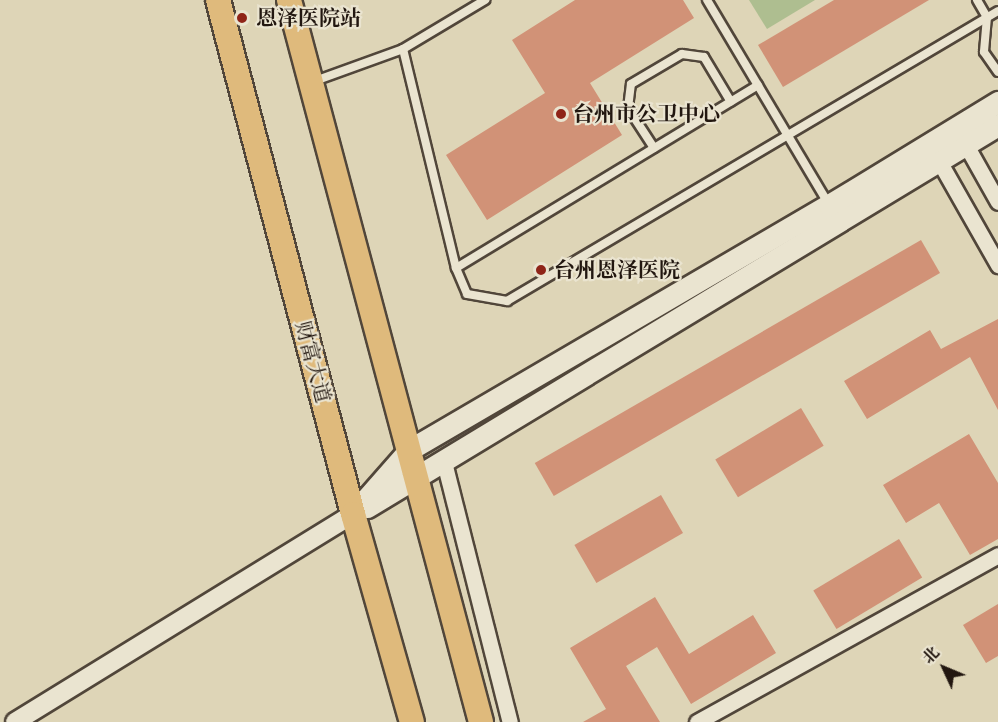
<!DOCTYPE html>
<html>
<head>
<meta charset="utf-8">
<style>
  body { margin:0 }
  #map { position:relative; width:998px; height:722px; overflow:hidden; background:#ded5b7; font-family:Alegreya,"Noto Serif SC",serif }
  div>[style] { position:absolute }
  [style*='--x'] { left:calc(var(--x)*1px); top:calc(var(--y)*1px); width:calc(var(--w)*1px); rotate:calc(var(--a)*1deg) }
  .green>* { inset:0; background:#aebe90 }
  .building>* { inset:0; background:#d19277; transform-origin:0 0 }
  .roads { filter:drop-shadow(2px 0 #51463a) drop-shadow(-2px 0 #51463a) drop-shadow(0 2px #51463a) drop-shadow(0 -2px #51463a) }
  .service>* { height:8px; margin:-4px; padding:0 4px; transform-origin:4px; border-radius:4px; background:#eae4d0 }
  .minor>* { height:15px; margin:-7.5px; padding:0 7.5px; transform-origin:7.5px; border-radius:7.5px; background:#eae4d0 }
  .tertiary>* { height:18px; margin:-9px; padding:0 9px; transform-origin:9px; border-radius:9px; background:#eae4d0 }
  .secondary>* { height:21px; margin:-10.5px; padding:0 10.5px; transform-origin:10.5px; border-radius:10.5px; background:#eae4d0 }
  .primary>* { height:24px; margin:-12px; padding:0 12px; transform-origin:12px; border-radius:12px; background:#dfba7c }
  .dots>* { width:16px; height:16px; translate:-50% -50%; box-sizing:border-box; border:3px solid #eae4d0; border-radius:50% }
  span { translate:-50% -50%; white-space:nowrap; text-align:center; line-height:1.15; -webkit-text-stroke:4.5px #eae4d0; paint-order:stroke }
  .poi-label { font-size:21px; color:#221710; font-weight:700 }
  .left { translate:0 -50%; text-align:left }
  .street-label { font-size:21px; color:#221710 }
  .north { position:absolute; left:914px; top:638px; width:60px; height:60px; -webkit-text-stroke:4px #eae4d0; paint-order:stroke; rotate:314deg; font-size:16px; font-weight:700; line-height:24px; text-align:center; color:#221710 }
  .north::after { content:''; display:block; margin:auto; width:21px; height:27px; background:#221710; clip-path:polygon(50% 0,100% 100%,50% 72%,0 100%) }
</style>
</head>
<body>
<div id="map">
  <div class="green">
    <i style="clip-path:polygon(749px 0,815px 0,767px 29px)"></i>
  </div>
  <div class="building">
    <i style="clip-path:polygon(575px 0,683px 0,694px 18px,590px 83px,622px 135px,487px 220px,446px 155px,545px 93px,512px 40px)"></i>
    <i style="clip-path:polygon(834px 0,929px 0,783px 87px,758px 45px)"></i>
    <i style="left:921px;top:240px;width:38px;height:446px;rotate:60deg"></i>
    <i style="clip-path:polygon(998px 319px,998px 410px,970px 357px,867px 419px,844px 381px,930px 330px,941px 349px)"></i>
    <i style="left:801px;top:408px;width:44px;height:100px;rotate:59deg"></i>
    <i style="clip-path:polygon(969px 434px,998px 483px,998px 539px,970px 555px,939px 503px,906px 523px,883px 485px)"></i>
    <i style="left:661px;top:495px;width:44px;height:100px;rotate:60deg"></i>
    <i style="left:899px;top:539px;width:45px;height:100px;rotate:59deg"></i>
    <i style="clip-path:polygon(655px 597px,689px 654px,753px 615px,776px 653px,691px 704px,657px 647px,626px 666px,660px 722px,583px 722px,606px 709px,570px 648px)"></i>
    <i style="clip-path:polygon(998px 604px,998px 656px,986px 663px,963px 625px)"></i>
  </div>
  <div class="roads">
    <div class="service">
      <i style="--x:707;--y:0;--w:236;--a:59.2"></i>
      <i style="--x:977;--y:0;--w:20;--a:60"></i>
      <i style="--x:987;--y:17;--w:35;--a:95"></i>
      <i style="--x:984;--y:52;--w:24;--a:55"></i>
      <i style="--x:403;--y:49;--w:225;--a:76.4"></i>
      <i style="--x:456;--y:268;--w:28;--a:67"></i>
      <i style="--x:467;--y:294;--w:41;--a:9.9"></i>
      <i style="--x:507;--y:301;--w:570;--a:-30.57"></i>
      <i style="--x:312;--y:82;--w:97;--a:-19.9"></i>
      <i style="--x:403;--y:49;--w:96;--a:-30.9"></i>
      <i style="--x:654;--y:148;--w:48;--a:-123"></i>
      <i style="--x:628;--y:108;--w:24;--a:-83"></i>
      <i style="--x:631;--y:84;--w:59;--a:-30.5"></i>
      <i style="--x:682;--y:54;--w:22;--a:8"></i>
      <i style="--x:704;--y:57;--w:52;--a:59"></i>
      <i style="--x:456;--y:268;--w:353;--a:-31.2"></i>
    </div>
    <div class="minor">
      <i style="--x:966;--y:145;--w:65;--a:60.7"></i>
      <i style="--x:939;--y:161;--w:120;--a:60.4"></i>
      <i style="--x:444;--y:462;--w:268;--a:75.8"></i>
      <i style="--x:697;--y:722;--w:344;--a:-29"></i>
    </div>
    <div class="tertiary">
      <i style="--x:15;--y:722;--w:397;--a:-31.6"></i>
    </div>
    <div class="secondary">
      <i style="--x:367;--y:507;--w:738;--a:-31.19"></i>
      <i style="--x:353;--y:514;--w:85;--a:-48.8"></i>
      <i style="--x:409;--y:450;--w:486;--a:-30.3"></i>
      <i style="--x:829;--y:205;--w:198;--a:-31.4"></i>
    </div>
    <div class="primary">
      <i style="--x:218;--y:0;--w:531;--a:75.28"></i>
      <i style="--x:353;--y:514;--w:216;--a:74.2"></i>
      <i style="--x:289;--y:0;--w:747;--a:75.11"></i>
    </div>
  </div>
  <div class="dots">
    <i style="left:242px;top:18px;background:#8f2418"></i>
    <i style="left:561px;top:114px;background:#8f2418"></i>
    <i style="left:541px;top:270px;background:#8f2418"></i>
  </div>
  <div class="poi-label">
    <span class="left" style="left:256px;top:18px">恩泽医院站</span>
    <span class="left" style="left:573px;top:114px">台州市公卫中心</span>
    <span class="left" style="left:554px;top:270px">台州恩泽医院</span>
  </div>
  <div class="street-label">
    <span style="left:313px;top:362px;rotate:75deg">财富大道</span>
  </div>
  <div class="north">北</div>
</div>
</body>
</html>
